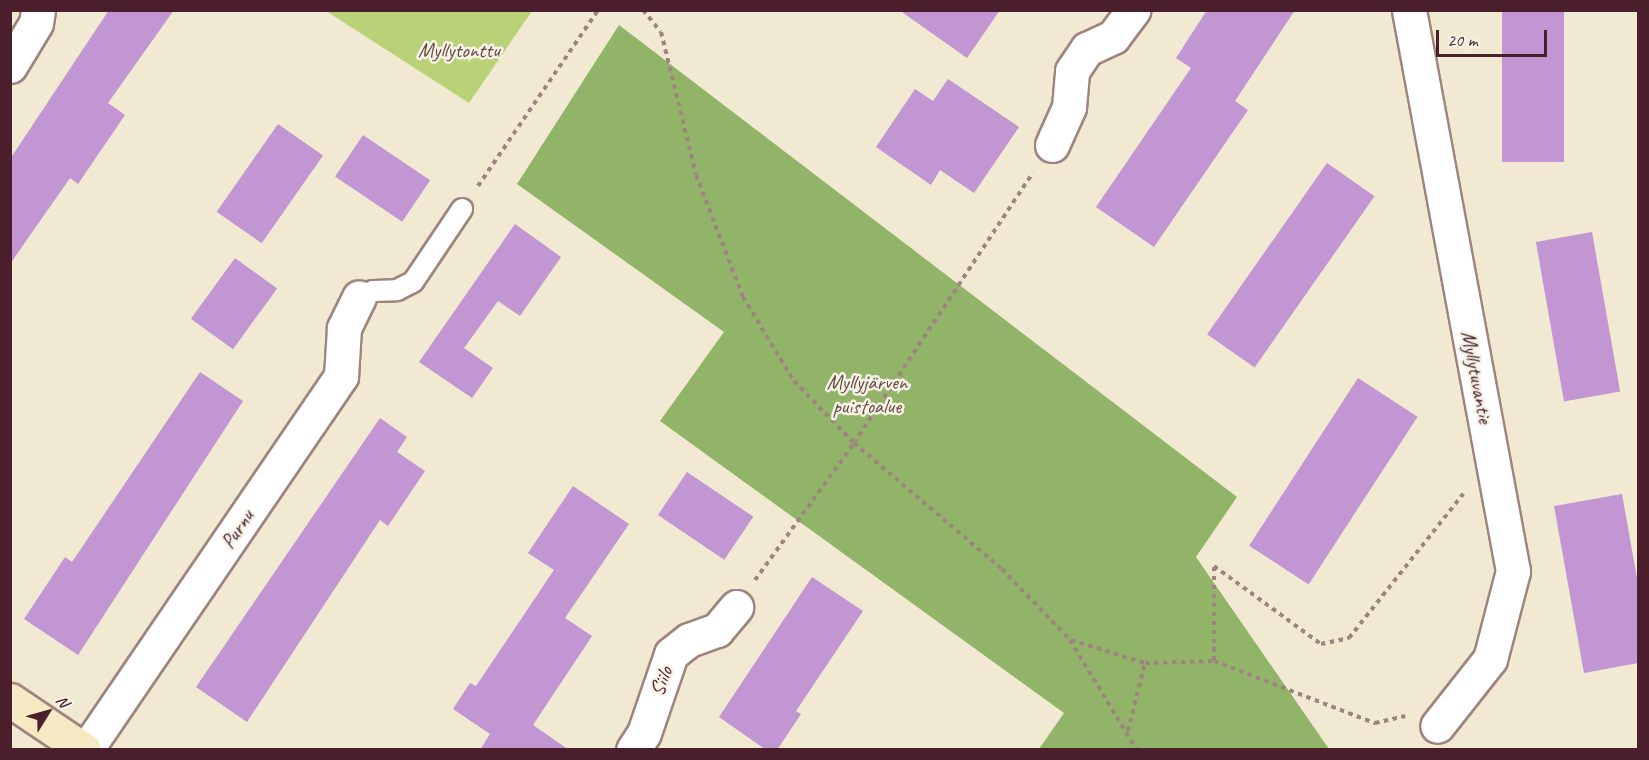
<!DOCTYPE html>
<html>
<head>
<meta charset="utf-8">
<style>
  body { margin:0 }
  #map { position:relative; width:1649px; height:760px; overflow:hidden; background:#f1e9d2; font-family:Caveat,sans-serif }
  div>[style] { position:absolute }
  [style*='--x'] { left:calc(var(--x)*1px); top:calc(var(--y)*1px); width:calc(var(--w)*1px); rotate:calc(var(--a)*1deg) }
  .green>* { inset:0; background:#b9d278 }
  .forest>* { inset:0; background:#92b468 }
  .building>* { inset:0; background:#c196d3; transform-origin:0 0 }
  .path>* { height:4px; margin-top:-2px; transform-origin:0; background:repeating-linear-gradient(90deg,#9e847e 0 4.5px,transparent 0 9px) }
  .roads { filter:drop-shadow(2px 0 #9e847e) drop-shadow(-2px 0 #9e847e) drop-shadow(0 2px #9e847e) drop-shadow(0 -2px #9e847e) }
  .lane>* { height:20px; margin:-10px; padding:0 10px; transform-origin:10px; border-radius:10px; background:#fff }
  .street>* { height:33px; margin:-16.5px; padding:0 16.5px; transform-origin:16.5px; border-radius:16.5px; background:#fff }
  .secondary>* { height:33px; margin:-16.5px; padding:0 16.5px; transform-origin:16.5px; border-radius:16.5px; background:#f6e9c3 }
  span { translate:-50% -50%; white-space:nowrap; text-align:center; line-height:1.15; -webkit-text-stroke:5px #f7f3e8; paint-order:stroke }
  .park-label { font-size:21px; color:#664c3e }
  .street-label { font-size:21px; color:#4a1f2b }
  .frame { position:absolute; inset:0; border:12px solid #4a1f2b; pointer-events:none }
  .north { position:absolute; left:18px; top:682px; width:60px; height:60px; -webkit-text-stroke:4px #f7f3e8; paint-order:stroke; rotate:53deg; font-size:16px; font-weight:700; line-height:24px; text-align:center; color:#4a1f2b }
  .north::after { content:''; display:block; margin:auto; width:21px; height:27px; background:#4a1f2b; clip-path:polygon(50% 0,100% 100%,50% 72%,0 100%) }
  .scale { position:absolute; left:1436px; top:30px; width:111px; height:27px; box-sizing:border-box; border:3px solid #4a1f2b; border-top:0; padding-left:8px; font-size:18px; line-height:21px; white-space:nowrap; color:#4a1f2b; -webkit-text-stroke:4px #f7f3e8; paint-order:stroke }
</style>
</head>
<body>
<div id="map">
  <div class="green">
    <i style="clip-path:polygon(326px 11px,532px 11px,469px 103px)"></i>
  </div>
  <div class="forest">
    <i style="clip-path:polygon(619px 25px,1237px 497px,1196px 557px,1329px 749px,1039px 749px,1064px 713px,660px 421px,724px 332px,517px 184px)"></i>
  </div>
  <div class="building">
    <i style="clip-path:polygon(109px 10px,174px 10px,108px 103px,125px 115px,78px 184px,70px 178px,10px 264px,10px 159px)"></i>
    <i style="clip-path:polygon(899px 10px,1000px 10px,967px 58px)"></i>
    <i style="clip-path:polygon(1207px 10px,1295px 10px,1235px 101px,1248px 110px,1154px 247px,1096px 207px,1191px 68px,1176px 58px)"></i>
    <i style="left:1502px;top:10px;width:62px;height:152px"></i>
    <i style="clip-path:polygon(948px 79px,1019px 127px,974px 193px,940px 170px,931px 185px,876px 147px,915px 89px,933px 101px)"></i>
    <i style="left:278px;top:124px;width:55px;height:107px;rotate:35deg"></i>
    <i style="left:363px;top:135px;width:81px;height:50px;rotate:34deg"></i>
    <i style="left:1327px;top:163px;width:58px;height:209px;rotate:35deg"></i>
    <i style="clip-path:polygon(515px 224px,561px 257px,520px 316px,498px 301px,464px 348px,493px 368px,472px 398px,419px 362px)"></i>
    <i style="left:1592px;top:232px;width:162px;height:57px;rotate:80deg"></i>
    <i style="left:235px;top:258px;width:52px;height:75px;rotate:36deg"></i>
    <i style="clip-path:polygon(200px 372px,243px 401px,78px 655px,24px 619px,65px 557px,72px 562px)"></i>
    <i style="left:1358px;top:378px;width:71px;height:200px;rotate:33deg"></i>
    <i style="clip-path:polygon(380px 418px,407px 437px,397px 452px,425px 471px,388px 526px,380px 520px,247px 722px,196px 687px)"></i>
    <i style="left:687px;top:472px;width:80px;height:52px;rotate:34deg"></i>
    <i style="clip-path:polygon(573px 486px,629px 524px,565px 618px,592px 636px,533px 725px,569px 750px,480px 750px,490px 734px,453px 709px,470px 683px,476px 686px,554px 570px,528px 553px)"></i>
    <i style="clip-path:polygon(1622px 494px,1638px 584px,1638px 663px,1584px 673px,1554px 506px)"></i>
    <i style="clip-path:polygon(812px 577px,863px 611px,796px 711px,801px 714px,777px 750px,766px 750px,719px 717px)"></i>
  </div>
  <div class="path">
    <i style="--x:643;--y:10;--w:28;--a:51"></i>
    <i style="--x:661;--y:32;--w:147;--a:76.2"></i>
    <i style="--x:696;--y:175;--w:131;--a:68.9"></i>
    <i style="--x:743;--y:297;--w:98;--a:58.7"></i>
    <i style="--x:794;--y:381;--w:86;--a:45.9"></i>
    <i style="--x:854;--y:443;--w:194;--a:40.4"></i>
    <i style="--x:1002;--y:569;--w:98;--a:46.2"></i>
    <i style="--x:1070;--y:640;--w:129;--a:58.7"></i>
    <i style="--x:478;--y:186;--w:213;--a:-55.7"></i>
    <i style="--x:755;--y:580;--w:169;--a:-54.1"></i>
    <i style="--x:854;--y:443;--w:324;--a:-56.5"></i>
    <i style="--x:1071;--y:640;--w:77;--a:17.3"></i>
    <i style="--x:1145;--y:663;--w:69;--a:-1.7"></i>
    <i style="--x:1214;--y:661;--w:173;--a:21.1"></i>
    <i style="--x:1375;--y:723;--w:31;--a:-13"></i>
    <i style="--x:1214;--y:661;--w:95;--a:-90"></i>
    <i style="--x:1214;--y:566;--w:132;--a:36.1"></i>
    <i style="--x:1321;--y:644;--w:29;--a:-12"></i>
    <i style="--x:1349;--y:638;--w:184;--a:-51.6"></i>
    <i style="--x:1128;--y:731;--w:70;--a:-76"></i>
  </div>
  <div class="roads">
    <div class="lane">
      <i style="--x:359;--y:297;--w:15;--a:-23"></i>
      <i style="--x:373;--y:291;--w:24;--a:-2"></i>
      <i style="--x:397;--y:290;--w:18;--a:-27"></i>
      <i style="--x:413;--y:282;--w:88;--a:-56.1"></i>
    </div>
    <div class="street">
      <i style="--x:1409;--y:10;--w:571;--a:79.5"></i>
      <i style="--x:1513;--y:571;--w:91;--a:104.6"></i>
      <i style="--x:1490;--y:659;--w:85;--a:128.3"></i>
      <i style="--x:10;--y:66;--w:50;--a:-58.8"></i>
      <i style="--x:36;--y:23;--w:13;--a:-81"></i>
      <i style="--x:1052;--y:145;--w:42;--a:-65.9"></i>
      <i style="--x:1069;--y:107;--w:36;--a:-85"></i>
      <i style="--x:1072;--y:71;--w:27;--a:-56"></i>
      <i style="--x:1087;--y:49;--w:29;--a:-25"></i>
      <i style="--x:1113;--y:37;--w:34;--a:-53"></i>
      <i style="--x:86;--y:750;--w:453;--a:-55.7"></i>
      <i style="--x:341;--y:376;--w:48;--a:-86.4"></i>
      <i style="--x:344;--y:328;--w:34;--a:-64"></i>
      <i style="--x:633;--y:750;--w:20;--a:-57"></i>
      <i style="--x:644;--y:733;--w:83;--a:-71.1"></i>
      <i style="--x:671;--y:654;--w:23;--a:-38"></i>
      <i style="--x:689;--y:640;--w:30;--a:-20"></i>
      <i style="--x:717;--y:630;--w:30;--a:-50"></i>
    </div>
    <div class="secondary">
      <i style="--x:10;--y:700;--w:89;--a:34"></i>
    </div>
  </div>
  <div class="park-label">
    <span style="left:459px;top:50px">Myllytonttu</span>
    <span style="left:867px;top:394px">Myllyjärven<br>puistoalue</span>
  </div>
  <div class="street-label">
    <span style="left:1477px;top:377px;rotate:79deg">Myllytuvantie</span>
    <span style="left:237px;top:529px;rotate:-56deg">Purnu</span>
    <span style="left:661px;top:681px;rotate:-69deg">Siilo</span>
  </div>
  <div class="frame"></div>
  <div class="north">N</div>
  <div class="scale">20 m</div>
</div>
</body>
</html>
